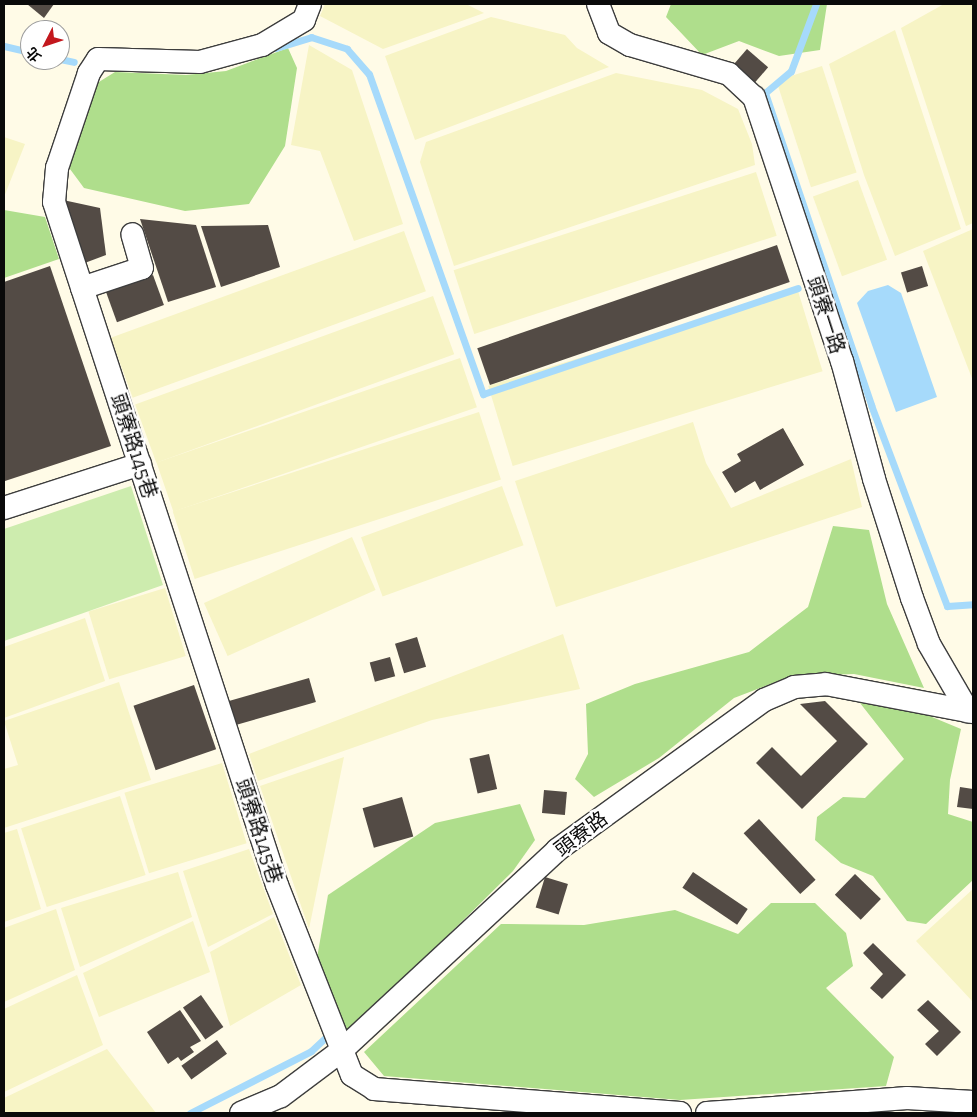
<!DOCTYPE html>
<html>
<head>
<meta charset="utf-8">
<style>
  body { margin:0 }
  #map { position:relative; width:977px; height:1117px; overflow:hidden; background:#fffbe7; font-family:"Zilla Slab","Noto Sans TC",serif }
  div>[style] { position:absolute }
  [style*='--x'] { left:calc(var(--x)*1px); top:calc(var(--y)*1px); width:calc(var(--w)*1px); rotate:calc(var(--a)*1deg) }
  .farmland>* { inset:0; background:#f7f4c5; transform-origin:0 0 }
  .green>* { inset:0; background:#cdecae }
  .forest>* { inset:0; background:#afde8c }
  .water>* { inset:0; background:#a6dafb }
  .stream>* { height:7px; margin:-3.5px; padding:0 3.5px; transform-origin:3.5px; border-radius:3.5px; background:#a6dafb }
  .building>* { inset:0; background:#534b45; transform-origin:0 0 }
  .roads { filter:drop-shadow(1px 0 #3d3d3d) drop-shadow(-1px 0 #3d3d3d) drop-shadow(0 1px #3d3d3d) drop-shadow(0 -1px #3d3d3d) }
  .minor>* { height:22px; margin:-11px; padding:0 11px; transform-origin:11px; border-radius:11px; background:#fff }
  span { translate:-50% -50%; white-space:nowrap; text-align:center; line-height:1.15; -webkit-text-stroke:5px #fff; paint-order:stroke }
  .street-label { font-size:20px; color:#0a0a0a }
  .frame { position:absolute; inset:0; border:5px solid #0a0a0a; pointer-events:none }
  .north { position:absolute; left:20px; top:20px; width:50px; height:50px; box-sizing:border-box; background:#fff; border:1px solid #9d9d9d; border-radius:50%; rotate:229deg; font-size:14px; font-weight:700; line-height:20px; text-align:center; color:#0a0a0a }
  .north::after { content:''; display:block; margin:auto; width:18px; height:22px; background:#c3181d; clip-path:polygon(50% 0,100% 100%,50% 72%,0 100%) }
</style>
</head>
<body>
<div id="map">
  <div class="farmland">
    <i style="clip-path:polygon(325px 4px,466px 4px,484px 13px,383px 49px,320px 16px)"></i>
    <i style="clip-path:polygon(944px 4px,973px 4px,973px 223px,966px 226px,901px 28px)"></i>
    <i style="clip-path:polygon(491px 17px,565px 35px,577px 48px,609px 67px,415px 140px,385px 56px)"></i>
    <i style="clip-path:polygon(895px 30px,961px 229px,895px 256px,864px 175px,829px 64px)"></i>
    <i style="clip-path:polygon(309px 45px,352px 70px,403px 224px,354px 241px,320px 151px,291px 145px)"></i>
    <i style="left:822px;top:66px;width:112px;height:48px;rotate:72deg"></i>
    <i style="clip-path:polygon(616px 73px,702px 90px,738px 109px,752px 144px,755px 165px,454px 266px,420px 162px,426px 142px)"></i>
    <i style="clip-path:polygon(4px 137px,25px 144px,4px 197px)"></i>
    <i style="left:756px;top:172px;width:67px;height:318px;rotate:72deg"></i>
    <i style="left:858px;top:180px;width:85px;height:48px;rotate:70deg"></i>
    <i style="clip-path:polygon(973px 229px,973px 381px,923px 251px)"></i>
    <i style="left:404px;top:231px;width:64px;height:312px;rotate:70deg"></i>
    <i style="left:798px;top:291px;width:84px;height:324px;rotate:73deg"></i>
    <i style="left:433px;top:296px;width:62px;height:317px;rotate:70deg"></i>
    <i style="left:460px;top:358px;width:52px;height:321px;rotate:71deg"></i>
    <i style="left:479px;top:412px;width:71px;height:322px;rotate:72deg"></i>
    <i style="clip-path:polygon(693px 422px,706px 463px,731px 508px,851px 459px,862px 507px,556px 607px,515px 481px)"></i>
    <i style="left:502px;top:486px;width:63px;height:150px;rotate:70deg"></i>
    <i style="left:352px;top:537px;width:58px;height:162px;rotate:66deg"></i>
    <i style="left:165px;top:588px;width:71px;height:80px;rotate:73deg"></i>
    <i style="clip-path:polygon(85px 618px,105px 681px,4px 718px,4px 647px)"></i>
    <i style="clip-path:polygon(563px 634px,580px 689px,432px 720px,258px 781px,249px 754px)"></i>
    <i style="clip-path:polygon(119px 682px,151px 780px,4px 828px,4px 769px,18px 765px,4px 721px)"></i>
    <i style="clip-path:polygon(344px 757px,309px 929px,260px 786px)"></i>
    <i style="left:222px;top:763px;width:84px;height:102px;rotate:73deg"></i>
    <i style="left:120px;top:796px;width:83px;height:104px;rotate:72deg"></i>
    <i style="clip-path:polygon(17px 829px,41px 909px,4px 922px,4px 833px)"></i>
    <i style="clip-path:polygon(249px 849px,273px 914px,208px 947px,183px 871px)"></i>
    <i style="clip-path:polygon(178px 872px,192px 917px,80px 967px,61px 908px)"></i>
    <i style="clip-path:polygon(973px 889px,973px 1002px,916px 941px)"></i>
    <i style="clip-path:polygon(56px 909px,75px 970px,4px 1002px,4px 928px)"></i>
    <i style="clip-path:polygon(274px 917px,301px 985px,230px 1026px,210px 952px)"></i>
    <i style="clip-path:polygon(193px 921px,210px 972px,99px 1017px,83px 973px)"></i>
    <i style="clip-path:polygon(77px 975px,103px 1045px,4px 1092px,4px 1009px)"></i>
    <i style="clip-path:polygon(107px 1049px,156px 1113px,4px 1113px,4px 1098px)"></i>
  </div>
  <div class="green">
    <i style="clip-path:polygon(131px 486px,163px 585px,4px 641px,4px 529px)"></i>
  </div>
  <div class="forest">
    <i style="clip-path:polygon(671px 4px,827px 4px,820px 50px,779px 56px,739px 41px,702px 55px,666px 17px)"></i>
    <i style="clip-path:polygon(288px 48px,297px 68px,285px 146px,249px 204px,185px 211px,84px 188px,67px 165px,94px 85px,115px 72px,186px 75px,226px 71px)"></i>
    <i style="clip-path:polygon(4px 210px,45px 217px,59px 259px,4px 278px)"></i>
    <i style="clip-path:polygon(833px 526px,869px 530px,887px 604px,924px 688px,854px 674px,791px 676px,734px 698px,659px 758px,594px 797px,575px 779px,588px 754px,586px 704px,635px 684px,749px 652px,808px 607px)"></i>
    <i style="clip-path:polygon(860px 703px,920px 712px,961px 729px,950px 780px,948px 814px,973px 822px,973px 880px,926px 924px,907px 921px,873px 876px,841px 863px,815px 840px,817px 817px,843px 797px,865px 798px,904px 759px)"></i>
    <i style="clip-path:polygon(520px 804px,535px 840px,513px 871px,348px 1034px,317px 958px,328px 895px,435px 823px)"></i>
    <i style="clip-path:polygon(771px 903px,815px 903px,846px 933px,853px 966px,826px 988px,894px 1057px,886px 1086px,680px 1100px,384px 1076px,364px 1052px,501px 924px,584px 925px,675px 910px,738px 934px)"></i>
  </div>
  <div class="water">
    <i style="clip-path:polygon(888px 285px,901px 293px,937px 397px,896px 412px,857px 303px,868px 291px)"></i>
  </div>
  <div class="stream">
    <i style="--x:816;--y:4;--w:72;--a:110.5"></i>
    <i style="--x:791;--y:71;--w:34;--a:140"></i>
    <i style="--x:765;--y:93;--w:330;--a:71.2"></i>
    <i style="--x:871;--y:405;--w:215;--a:69.3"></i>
    <i style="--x:947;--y:606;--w:26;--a:-4"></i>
    <i style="--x:4;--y:46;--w:27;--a:13"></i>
    <i style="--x:276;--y:48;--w:37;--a:-17"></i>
    <i style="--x:311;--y:37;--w:38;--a:18"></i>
    <i style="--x:347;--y:49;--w:33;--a:49"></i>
    <i style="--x:369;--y:74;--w:340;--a:70.4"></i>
    <i style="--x:483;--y:394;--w:332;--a:-18.6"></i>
    <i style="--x:60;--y:59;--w:14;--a:12"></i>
    <i style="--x:190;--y:1113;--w:136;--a:-27.1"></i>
    <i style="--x:311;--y:1051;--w:26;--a:-43"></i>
  </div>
  <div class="building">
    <i style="clip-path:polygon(27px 4px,54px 4px,44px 18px)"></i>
    <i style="left:747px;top:49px;width:28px;height:28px;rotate:41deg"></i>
    <i style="clip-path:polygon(63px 200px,100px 208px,106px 255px,82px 264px)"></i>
    <i style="clip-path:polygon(140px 219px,196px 225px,216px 287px,168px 302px)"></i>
    <i style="clip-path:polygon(268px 225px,280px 267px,221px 287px,201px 226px)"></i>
    <i style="left:777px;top:245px;width:39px;height:317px;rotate:71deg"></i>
    <i style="clip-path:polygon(50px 266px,111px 446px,5px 481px,4px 282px)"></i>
    <i style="left:922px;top:266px;width:21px;height:22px;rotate:73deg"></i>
    <i style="left:153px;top:275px;width:32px;height:50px;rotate:70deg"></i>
    <i style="clip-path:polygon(783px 428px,804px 465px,760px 490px,755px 481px,735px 493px,722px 472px,741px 461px,737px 454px)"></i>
    <i style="left:417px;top:637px;width:31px;height:23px;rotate:73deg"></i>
    <i style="left:390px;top:657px;width:20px;height:21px;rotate:75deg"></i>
    <i style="left:309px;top:678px;width:25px;height:86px;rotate:74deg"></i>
    <i style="left:194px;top:685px;width:68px;height:64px;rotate:71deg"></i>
    <i style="clip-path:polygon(825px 701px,868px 744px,802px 809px,756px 763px,772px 747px,801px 776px,837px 741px,800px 704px)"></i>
    <i style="left:489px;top:754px;width:36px;height:20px;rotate:77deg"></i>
    <i style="clip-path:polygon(960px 787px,973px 789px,973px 809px,957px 807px)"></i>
    <i style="left:544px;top:790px;width:23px;height:23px;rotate:5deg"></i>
    <i style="left:402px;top:797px;width:41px;height:41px;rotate:74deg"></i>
    <i style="left:759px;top:819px;width:83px;height:21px;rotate:47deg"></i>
    <i style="left:693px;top:872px;width:66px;height:19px;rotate:34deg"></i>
    <i style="left:855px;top:874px;width:36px;height:29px;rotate:44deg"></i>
    <i style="left:545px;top:877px;width:24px;height:32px;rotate:17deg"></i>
    <i style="clip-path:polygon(873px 943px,906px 975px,882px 999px,870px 988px,883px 974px,863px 953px)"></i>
    <i style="left:201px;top:995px;width:39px;height:22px;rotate:55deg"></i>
    <i style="clip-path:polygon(928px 1000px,961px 1032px,937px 1056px,925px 1044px,939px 1031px,917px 1010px)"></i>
    <i style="clip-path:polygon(180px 1010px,201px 1041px,190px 1047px,194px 1052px,181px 1061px,178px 1057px,168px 1064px,147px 1032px)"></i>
    <i style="left:217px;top:1040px;width:17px;height:44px;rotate:54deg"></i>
  </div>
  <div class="roads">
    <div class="minor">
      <i style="--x:310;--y:4;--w:17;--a:111"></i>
      <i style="--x:304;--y:20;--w:49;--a:149.2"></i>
      <i style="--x:262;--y:45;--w:64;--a:164.7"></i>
      <i style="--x:200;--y:62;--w:102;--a:-178.3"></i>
      <i style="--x:98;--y:59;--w:17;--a:123"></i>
      <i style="--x:89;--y:73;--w:100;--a:108.6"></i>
      <i style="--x:57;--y:168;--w:34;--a:95"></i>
      <i style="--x:54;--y:202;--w:718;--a:71.92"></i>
      <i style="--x:277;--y:885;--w:204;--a:68.5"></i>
      <i style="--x:352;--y:1075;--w:26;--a:32"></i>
      <i style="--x:374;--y:1089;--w:307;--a:4.5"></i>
      <i style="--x:598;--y:4;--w:31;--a:69"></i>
      <i style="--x:609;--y:33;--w:24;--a:30"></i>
      <i style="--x:630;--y:45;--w:103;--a:16.3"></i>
      <i style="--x:729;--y:74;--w:34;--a:43"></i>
      <i style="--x:754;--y:97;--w:278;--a:71.6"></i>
      <i style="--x:842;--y:361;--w:122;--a:74.8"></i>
      <i style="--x:874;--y:479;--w:125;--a:72.3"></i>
      <i style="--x:912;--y:598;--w:49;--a:69.7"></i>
      <i style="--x:929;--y:644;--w:78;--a:59.8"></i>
      <i style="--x:82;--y:288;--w:63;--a:-18.4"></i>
      <i style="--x:142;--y:268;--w:35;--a:-106"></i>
      <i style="--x:4;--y:508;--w:143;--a:-17.9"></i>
      <i style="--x:241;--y:1113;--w:43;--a:-23"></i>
      <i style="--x:281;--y:1096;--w:75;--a:-36.9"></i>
      <i style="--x:341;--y:1051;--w:295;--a:-42.9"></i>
      <i style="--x:557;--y:850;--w:256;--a:-35.9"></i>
      <i style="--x:764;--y:700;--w:33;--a:-23"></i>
      <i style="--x:794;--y:687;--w:32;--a:-5"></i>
      <i style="--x:826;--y:684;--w:150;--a:10.8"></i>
      <i style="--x:707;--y:1113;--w:201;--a:-4.3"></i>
      <i style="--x:907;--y:1098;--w:66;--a:3.5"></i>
    </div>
  </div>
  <div class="street-label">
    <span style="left:826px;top:315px;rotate:72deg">頭寮一路</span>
    <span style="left:134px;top:446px;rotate:72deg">頭寮路145巷</span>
    <span style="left:259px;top:831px;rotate:72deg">頭寮路145巷</span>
    <span style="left:581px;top:834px;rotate:-37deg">頭寮路</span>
  </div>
  <div class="frame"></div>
  <div class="north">北</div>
</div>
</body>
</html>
